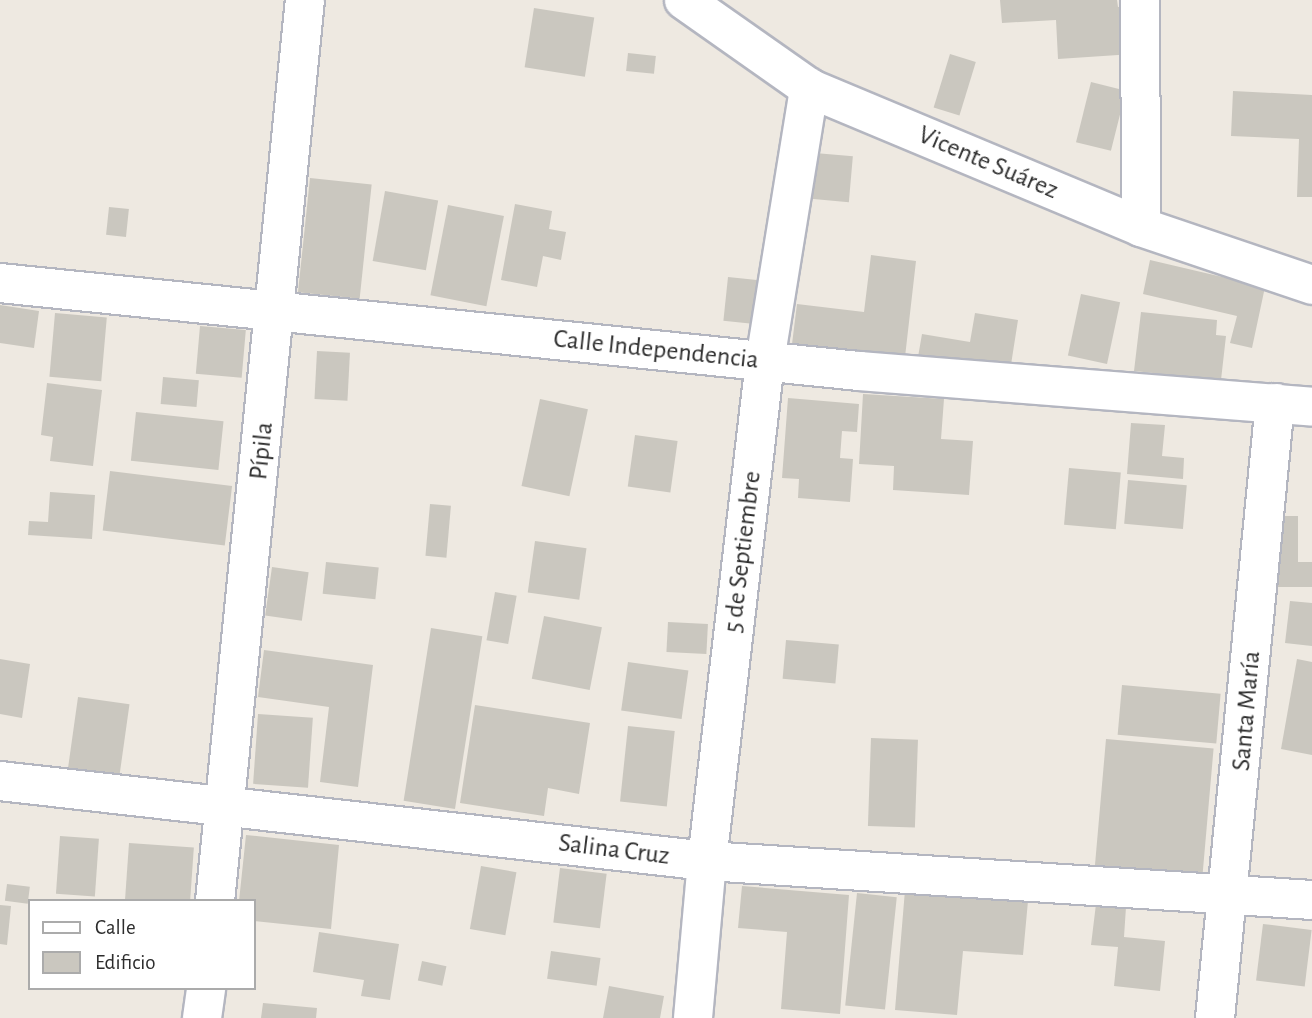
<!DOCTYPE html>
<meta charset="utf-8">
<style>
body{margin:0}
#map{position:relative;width:1312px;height:1018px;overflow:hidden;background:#eee9e1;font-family:"Alegreya Sans",sans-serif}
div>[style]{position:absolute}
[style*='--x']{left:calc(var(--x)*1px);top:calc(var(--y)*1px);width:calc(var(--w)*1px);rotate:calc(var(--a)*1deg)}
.building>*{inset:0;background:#cac7bf;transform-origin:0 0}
.roads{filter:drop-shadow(2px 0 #b4b6c0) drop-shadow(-2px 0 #b4b6c0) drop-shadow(0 2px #b4b6c0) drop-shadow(0 -2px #b4b6c0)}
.minor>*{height:38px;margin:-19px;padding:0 19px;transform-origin:19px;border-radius:19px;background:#fff}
span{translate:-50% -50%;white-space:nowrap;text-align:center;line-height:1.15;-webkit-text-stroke:6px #fff;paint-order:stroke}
.street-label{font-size:26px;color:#2d2d2d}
.legend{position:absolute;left:28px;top:899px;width:228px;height:91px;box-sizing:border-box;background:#fff;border:2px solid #ababab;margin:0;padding:9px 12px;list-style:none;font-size:21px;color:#2d2d2d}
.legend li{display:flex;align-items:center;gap:14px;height:35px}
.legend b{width:35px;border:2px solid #ababab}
</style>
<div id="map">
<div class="building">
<i style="clip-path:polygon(1000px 0,1117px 0,1118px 7px,1130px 6px,1133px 54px,1058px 59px,1056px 20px,1002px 23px)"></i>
<i style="left:534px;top:8px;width:61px;height:60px;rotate:9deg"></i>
<i style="left:628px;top:53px;width:28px;height:18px;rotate:6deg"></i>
<i style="left:950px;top:54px;width:27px;height:56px;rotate:17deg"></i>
<i style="left:1091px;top:82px;width:36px;height:62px;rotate:14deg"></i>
<i style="clip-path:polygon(1233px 91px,1312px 95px,1312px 197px,1297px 197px,1299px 139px,1231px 136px)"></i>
<i style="left:815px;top:153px;width:38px;height:46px;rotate:5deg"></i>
<i style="left:310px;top:178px;width:62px;height:115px;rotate:6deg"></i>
<i style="left:385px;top:191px;width:54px;height:71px;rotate:10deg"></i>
<i style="clip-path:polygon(515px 204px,552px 211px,549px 229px,566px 232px,561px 260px,543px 256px,537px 287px,501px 280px)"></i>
<i style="left:448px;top:205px;width:57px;height:92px;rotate:11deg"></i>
<i style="left:109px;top:207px;width:20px;height:28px;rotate:6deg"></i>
<i style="clip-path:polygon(871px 255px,916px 261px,905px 357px,792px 344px,797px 304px,864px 312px)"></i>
<i style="clip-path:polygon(1150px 260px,1265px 287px,1252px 348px,1230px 343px,1237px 316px,1143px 294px)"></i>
<i style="left:728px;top:277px;width:29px;height:44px;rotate:6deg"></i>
<i style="left:1081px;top:294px;width:40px;height:63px;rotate:12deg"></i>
<i style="clip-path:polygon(0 305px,39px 311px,34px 348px,0 343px)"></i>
<i style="clip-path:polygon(1141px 312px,1217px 320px,1216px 335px,1226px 336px,1221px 380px,1134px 371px)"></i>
<i style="left:55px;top:313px;width:52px;height:64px;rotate:5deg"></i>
<i style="clip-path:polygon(975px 313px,1018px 320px,1010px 371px,918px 357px,922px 334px,970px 342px)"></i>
<i style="left:200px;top:326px;width:46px;height:48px;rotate:5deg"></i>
<i style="left:317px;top:351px;width:33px;height:48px;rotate:3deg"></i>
<i style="left:163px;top:377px;width:36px;height:27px;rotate:5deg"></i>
<i style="clip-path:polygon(47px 383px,102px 390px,93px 466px,50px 461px,53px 437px,41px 435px)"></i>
<i style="clip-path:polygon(863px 394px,944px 399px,941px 439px,973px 441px,969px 495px,893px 490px,894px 466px,859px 464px)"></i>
<i style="clip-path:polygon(788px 398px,859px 404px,857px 432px,842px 431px,840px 458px,853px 459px,850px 502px,798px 498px,799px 479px,782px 478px)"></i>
<i style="left:540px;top:399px;width:49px;height:89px;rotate:12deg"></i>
<i style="left:136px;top:412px;width:88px;height:49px;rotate:6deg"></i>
<i style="clip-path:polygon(1131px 423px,1165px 425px,1162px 456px,1184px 458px,1183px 479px,1127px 474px)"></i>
<i style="left:635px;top:435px;width:43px;height:52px;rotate:8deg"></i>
<i style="left:1069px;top:468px;width:52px;height:57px;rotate:5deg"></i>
<i style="left:110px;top:471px;width:123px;height:60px;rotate:7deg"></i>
<i style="left:1128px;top:480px;width:59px;height:44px;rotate:5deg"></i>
<i style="clip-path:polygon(50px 492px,95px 495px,92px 539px,28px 535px,29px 521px,48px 522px)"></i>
<i style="left:430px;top:504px;width:21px;height:52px;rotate:5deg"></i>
<i style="clip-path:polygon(1275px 516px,1298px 516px,1298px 562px,1312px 562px,1312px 587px,1275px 587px)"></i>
<i style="left:535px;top:541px;width:52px;height:52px;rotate:8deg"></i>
<i style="left:326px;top:562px;width:53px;height:32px;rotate:6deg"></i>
<i style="left:272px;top:567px;width:37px;height:49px;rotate:8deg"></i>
<i style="left:495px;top:592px;width:22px;height:49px;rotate:10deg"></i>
<i style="clip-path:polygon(1290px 601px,1312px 603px,1312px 646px,1285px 643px)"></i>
<i style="left:544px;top:616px;width:59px;height:64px;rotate:11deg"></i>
<i style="left:668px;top:622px;width:40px;height:30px;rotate:3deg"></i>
<i style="left:431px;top:628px;width:52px;height:175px;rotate:9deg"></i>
<i style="left:786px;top:640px;width:53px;height:39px;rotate:5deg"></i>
<i style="clip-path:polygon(264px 650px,373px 665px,358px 787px,320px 782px,329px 707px,258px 697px)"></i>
<i style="clip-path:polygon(0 659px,30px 664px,22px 718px,0 714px)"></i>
<i style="clip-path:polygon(1297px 659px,1312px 662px,1312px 755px,1281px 749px)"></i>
<i style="left:628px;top:662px;width:61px;height:49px;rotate:8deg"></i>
<i style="left:1122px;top:685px;width:99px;height:50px;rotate:5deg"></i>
<i style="left:78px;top:697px;width:52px;height:72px;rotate:8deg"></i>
<i style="clip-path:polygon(475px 705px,590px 723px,579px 794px,548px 788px,544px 816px,460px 803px)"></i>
<i style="left:258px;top:714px;width:55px;height:70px;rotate:4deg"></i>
<i style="left:628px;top:726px;width:47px;height:76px;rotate:6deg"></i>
<i style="left:871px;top:738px;width:47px;height:88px;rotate:2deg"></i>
<i style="left:1106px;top:739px;width:108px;height:131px;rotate:5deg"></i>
<i style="clip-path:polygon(246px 835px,339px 845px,331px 929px,254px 921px,254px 901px,239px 901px)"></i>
<i style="left:60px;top:836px;width:39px;height:58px;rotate:4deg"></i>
<i style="left:129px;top:843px;width:65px;height:58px;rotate:4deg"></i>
<i style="left:481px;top:866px;width:36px;height:64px;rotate:10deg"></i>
<i style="left:560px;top:868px;width:47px;height:55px;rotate:7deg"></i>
<i style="left:7px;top:884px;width:23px;height:17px;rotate:7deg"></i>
<i style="clip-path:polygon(742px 886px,849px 895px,840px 1014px,781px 1009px,787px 932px,738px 928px)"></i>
<i style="clip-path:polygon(905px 890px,1028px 901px,1023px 955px,963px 951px,957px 1015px,895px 1010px)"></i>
<i style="left:857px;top:893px;width:40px;height:113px;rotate:6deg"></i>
<i style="clip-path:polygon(1096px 904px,1126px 907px,1124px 937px,1165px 941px,1160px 991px,1114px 986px,1118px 947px,1091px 945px)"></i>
<i style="clip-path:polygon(0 905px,11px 906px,7px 945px,0 944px)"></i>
<i style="left:1263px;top:924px;width:49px;height:57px;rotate:7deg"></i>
<i style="clip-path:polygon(319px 932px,399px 944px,390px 1000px,361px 996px,364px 980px,313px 972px)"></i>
<i style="left:551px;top:951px;width:50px;height:28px;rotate:8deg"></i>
<i style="left:422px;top:961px;width:25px;height:20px;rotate:12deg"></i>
<i style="clip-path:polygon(609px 986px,664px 996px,660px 1018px,603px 1018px)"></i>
<i style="clip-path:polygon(263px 1003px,317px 1008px,316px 1018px,261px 1018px)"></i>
</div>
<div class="roads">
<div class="minor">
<i style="--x:684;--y:0;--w:153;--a:35.1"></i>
<i style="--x:809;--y:88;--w:360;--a:22.7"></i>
<i style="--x:1141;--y:227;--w:181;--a:18.7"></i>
<i style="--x:1140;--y:0;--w:227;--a:89.7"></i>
<i style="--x:0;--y:283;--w:863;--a:5.85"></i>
<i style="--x:859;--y:371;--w:454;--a:4.5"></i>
<i style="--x:0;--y:781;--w:712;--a:6.46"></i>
<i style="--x:707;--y:861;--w:606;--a:3.69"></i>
<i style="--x:215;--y:901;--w:905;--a:-84.3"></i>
<i style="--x:202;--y:1018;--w:30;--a:-82"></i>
<i style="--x:693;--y:1018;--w:158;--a:-84.9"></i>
<i style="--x:707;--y:861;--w:503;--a:-83.38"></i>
<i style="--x:765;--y:361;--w:277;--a:-80.8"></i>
<i style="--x:1215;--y:1018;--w:618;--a:-84.43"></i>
</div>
</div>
<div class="street-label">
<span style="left:988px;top:163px;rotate:23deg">Vicente Suárez</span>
<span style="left:656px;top:350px;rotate:6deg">Calle Independencia</span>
<span style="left:262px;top:451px;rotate:-84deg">Pípila</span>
<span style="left:743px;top:552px;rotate:-83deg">5 de Septiembre</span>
<span style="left:1247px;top:711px;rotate:-85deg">Santa María</span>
<span style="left:614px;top:850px;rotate:7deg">Salina Cruz</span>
</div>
<ul class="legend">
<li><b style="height:9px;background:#fff"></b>Calle</li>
<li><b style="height:19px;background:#cac7bf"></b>Edificio</li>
</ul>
</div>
